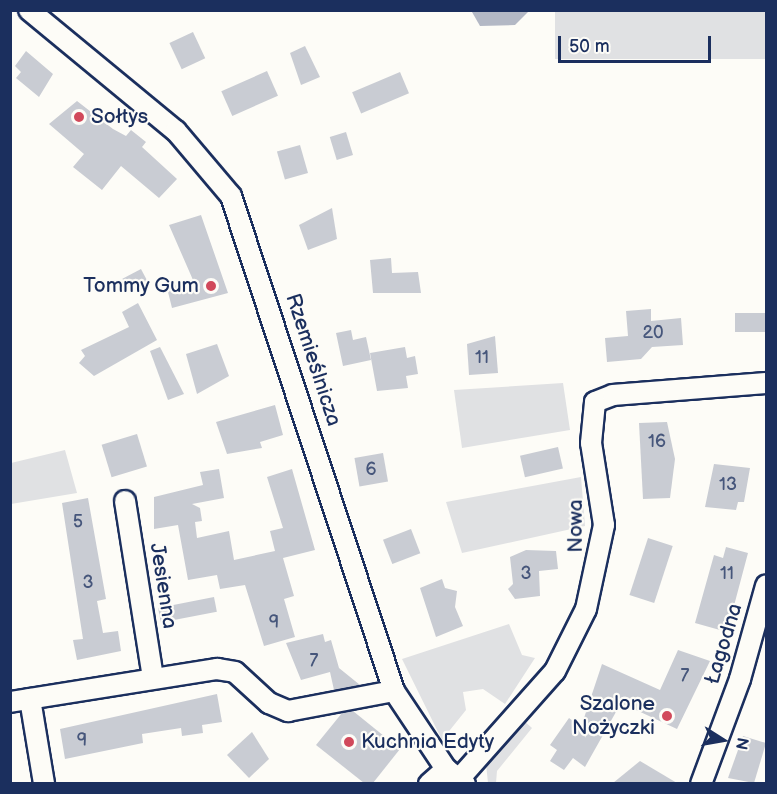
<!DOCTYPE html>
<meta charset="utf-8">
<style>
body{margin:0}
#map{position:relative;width:777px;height:794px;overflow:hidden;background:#fdfcf7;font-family:"Balsamiq Sans",sans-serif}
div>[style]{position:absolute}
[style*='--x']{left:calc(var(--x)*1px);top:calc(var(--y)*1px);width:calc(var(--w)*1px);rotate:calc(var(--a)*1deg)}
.green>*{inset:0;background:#e0e1e3;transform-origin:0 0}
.water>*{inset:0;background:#b3b8c5}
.building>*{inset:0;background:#c9ccd3;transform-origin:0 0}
.roads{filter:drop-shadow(2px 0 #1b2f5e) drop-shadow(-2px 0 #1b2f5e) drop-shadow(0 2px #1b2f5e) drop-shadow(0 -2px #1b2f5e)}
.street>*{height:20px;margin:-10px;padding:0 10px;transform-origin:10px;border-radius:10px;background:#fdfcf7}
.dots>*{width:16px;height:16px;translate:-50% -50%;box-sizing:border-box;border:3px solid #fdfcf7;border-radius:50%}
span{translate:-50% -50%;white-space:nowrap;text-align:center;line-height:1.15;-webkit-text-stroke:4.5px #fdfcf7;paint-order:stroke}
.number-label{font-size:18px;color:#46567b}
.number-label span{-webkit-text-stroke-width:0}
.poi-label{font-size:21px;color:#1b2f5e}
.left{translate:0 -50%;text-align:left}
.right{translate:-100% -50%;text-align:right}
.street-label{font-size:21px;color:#1b2f5e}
.frame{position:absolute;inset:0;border:12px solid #1b2f5e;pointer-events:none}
.north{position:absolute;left:693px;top:710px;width:60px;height:60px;-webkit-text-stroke:4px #fdfcf7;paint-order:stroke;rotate:101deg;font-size:16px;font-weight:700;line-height:24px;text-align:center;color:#1b2f5e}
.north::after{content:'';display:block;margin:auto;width:21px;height:27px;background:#1b2f5e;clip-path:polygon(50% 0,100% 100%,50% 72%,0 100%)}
.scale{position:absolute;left:558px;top:36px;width:153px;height:27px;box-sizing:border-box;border:3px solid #1b2f5e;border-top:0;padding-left:8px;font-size:18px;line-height:21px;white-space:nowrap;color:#1b2f5e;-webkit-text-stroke:4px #fdfcf7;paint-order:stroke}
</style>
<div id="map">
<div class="green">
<i style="left:766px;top:11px;width:48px;height:211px;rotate:90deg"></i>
<i style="clip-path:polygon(563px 383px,570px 430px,462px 448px,454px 390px)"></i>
<i style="clip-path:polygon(65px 450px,77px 493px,11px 504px,11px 463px)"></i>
<i style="clip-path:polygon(581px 477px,585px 526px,462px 553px,446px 502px)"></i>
<i style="clip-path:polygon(509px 624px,522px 655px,535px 658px,505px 704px,483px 689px,463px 692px,466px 710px,442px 740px,402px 659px)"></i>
<i style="clip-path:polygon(523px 720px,532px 728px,497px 771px,496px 783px,488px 783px,486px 764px)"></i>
</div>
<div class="water">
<i style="clip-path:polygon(529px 11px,515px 25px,480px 26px,472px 12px)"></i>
</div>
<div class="building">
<i style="left:193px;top:32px;width:29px;height:26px;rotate:65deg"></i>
<i style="clip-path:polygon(305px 46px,320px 77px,301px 85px,290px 53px)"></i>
<i style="clip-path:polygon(26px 51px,53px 74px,39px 97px,16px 78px,21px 72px,15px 66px)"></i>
<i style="left:267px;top:71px;width:27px;height:50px;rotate:66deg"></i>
<i style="left:400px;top:72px;width:23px;height:52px;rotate:67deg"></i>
<i style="clip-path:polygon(77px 101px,113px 129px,126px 136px,131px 130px,146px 142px,142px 147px,177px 179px,159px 198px,121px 166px,102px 190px,73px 167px,84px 154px,49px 124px)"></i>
<i style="left:346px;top:132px;width:24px;height:17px;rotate:73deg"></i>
<i style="left:300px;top:145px;width:29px;height:24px;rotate:74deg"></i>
<i style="clip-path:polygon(332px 208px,337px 239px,308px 250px,299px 225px)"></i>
<i style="clip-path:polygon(201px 215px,228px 293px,172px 308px,167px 288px,193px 280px,169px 225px)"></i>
<i style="clip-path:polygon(391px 258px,392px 273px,418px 272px,421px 293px,373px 293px,370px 260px)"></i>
<i style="left:141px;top:269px;width:17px;height:21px;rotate:62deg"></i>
<i style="clip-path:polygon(138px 303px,157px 340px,94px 376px,79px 363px,85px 356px,81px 350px,129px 327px,122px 312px)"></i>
<i style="clip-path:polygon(651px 309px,651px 321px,681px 318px,683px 345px,652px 347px,641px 359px,607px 362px,605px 338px,628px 336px,626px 311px)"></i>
<i style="left:766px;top:313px;width:19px;height:31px;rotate:90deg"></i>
<i style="clip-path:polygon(351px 330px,353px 340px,366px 337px,371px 360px,343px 366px,336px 333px)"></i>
<i style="clip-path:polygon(495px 336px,498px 373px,469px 375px,467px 344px)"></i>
<i style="clip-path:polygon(217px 344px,229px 376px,197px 394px,186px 354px)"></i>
<i style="clip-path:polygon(160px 347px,184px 394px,168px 400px,150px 351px)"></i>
<i style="clip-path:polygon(405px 347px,407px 358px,415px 356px,418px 374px,406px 376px,408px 388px,377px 391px,370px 353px)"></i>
<i style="clip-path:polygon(275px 405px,283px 435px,260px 442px,262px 448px,227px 454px,216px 422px)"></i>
<i style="clip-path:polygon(667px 422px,675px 459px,670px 498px,643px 499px,639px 423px)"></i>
<i style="left:137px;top:434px;width:34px;height:37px;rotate:73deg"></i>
<i style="left:558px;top:447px;width:22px;height:39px;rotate:77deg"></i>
<i style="left:383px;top:453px;width:29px;height:29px;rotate:80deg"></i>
<i style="clip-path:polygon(714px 464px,750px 468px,744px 502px,738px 502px,736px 510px,705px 507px)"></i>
<i style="clip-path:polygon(219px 469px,224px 498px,192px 504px,200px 508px,202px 521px,195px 522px,197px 538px,229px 531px,234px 560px,275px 551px,270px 531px,283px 528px,267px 477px,292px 469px,315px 550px,283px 558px,294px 596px,284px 599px,295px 637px,264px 646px,245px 585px,220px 589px,217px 575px,188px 580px,178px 525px,154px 529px,154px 497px,203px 485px,200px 472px)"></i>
<i style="clip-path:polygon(88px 498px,106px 599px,97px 601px,103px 633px,118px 631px,121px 651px,77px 660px,73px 640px,83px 639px,62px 503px)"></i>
<i style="left:411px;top:529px;width:26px;height:30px;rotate:69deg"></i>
<i style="left:648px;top:538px;width:26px;height:60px;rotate:18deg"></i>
<i style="clip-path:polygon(726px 547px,748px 553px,727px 632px,695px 623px,714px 555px,723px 558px)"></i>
<i style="clip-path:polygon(526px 550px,556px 551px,558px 569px,539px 571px,540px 596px,515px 599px,508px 589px,513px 584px,510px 557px)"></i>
<i style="clip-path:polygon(442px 579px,445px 588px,457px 591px,455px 607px,463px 626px,436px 637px,420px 588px)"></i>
<i style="left:214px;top:597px;width:15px;height:57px;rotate:79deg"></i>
<i style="clip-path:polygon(323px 634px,325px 642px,331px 640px,339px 668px,360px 685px,334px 690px,330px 672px,301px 680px,286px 643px)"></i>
<i style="clip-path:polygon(678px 650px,710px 661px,677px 729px,621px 703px,585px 767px,573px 758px,564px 770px,550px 761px,557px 750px,550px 745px,569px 718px,581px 727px,602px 664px,660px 690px)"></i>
<i style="clip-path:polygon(217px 694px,222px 722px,202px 725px,203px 733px,182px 736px,181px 728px,142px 734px,143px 743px,65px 759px,60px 729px)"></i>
<i style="clip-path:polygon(353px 711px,400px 749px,373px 783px,364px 783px,316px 745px,342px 713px)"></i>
<i style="clip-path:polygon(252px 732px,269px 759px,249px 778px,227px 755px)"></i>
<i style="clip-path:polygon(743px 736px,766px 743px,754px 783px,728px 778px)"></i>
<i style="clip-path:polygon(640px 761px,677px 783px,613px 783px)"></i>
</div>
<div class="roads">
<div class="street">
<i style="--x:29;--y:10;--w:190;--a:39.5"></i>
<i style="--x:176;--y:131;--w:85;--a:49.8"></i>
<i style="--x:231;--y:196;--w:521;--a:71.77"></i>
<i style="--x:394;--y:691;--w:94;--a:56.3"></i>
<i style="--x:446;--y:769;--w:24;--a:38"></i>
<i style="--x:125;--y:501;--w:179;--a:81"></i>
<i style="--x:30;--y:699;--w:86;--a:80.6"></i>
<i style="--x:10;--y:702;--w:210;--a:-9.1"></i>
<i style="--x:217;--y:669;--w:18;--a:9"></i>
<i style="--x:235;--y:672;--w:46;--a:42.4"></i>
<i style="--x:269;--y:703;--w:21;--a:23"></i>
<i style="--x:288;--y:711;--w:108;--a:-10.7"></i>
<i style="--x:459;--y:779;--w:144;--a:-48.4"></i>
<i style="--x:555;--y:671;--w:69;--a:-63.4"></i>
<i style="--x:586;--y:609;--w:86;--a:-77.9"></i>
<i style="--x:604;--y:525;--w:83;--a:-99"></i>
<i style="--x:591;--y:443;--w:41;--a:-84.4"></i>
<i style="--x:595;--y:402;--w:19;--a:-21"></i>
<i style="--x:613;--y:395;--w:153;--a:-4.5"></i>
<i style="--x:429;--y:784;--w:23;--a:-41"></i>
<i style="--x:701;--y:784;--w:112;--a:-69.6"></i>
<i style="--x:740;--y:679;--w:97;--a:-74.4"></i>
</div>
</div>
<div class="dots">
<i style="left:79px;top:117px;background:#d1495b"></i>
<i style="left:211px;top:286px;background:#d1495b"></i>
<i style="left:667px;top:716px;background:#d1495b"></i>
<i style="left:349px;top:742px;background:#d1495b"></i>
</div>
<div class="number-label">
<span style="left:653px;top:333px">20</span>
<span style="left:482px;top:358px">11</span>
<span style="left:657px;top:442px">16</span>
<span style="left:371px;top:470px">6</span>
<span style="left:728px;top:485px">13</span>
<span style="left:78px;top:522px">5</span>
<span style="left:526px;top:574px">3</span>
<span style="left:727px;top:574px">11</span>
<span style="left:88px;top:583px">3</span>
<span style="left:274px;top:623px">9</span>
<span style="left:314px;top:661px">7</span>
<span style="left:685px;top:676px">7</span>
<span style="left:82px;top:741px">9</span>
</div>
<div class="poi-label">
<span class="left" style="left:91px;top:117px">Sołtys</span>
<span class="right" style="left:199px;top:286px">Tommy Gum</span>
<span class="right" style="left:655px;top:716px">Szalone<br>Nożyczki</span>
<span class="left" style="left:361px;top:742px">Kuchnia Edyty</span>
</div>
<div class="street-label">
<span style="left:313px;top:360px;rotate:72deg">Rzemieślnicza</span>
<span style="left:576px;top:526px;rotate:-90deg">Nowa</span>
<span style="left:163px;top:586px;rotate:81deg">Jesienna</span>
<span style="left:724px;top:644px;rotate:-73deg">Łagodna</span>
</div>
<div class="frame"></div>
<div class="north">N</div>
<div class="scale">50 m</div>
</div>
